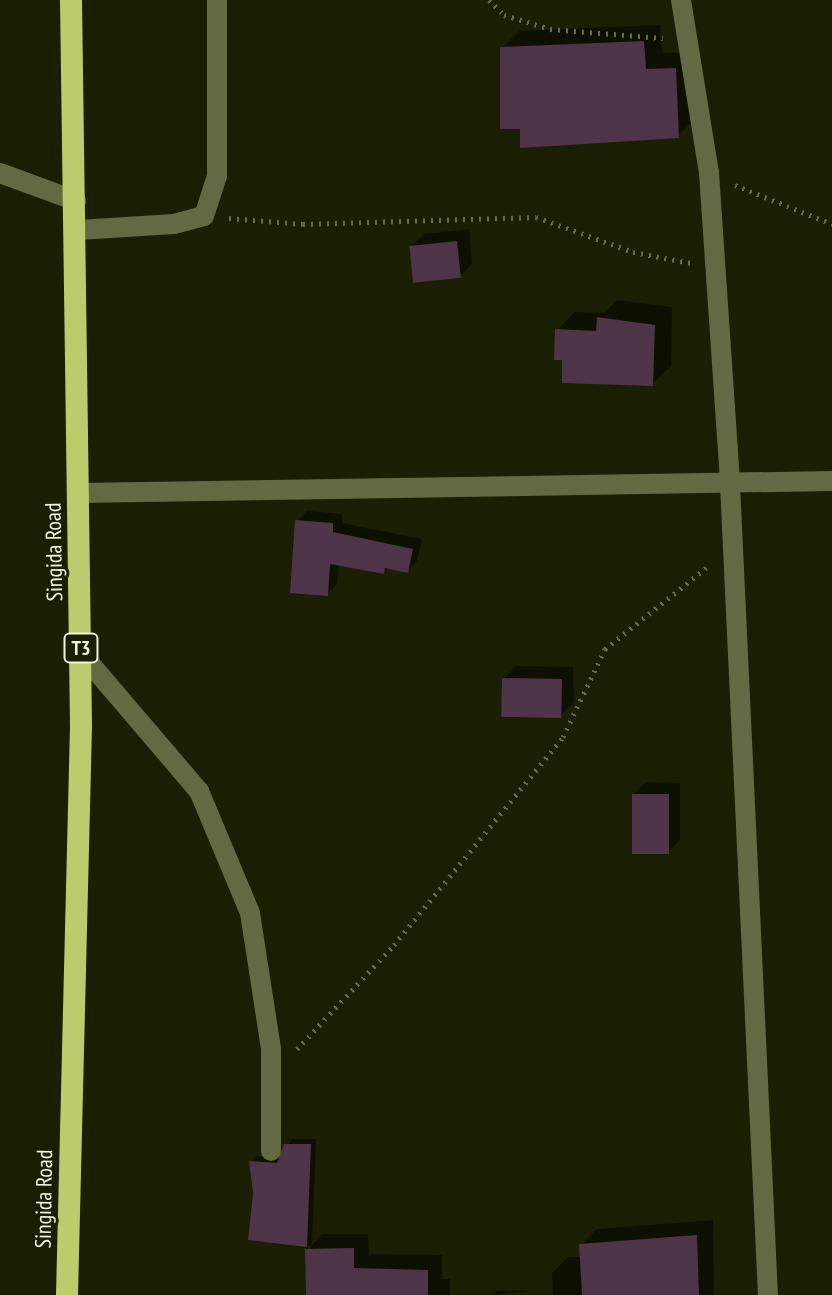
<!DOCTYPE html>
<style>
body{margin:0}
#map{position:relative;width:832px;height:1295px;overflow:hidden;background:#1a1e02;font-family:"PT Sans Narrow",sans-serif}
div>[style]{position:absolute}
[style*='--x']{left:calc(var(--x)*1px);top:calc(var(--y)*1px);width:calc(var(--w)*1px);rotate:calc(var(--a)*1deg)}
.shadow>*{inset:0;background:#0007}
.building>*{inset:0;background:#4d3448;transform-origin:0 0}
.path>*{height:5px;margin-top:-2.5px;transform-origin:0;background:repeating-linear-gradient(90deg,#666a52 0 2px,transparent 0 8px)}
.minor>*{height:20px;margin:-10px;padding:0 10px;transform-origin:10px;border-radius:10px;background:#636a43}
.trunk>*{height:22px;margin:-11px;padding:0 11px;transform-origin:11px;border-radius:11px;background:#bccb6c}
span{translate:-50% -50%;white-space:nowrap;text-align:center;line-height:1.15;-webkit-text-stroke:6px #1a1e02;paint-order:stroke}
.shield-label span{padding:2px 6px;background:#1a1e02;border:2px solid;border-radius:6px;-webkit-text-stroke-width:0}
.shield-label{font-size:20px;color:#f1f4e3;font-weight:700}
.street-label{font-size:22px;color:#f1f4e3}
</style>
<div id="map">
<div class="shadow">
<i style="clip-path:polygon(660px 25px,662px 53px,692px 52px,695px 119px,678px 136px,521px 127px,502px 48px,519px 31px)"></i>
<i style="clip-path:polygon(469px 229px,472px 264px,460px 276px,411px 247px,424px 234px)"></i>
<i style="clip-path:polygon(617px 300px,672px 307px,671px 366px,652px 384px,564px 358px,557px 330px,575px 312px,604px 313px)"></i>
<i style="clip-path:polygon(307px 511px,342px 514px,342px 523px,422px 539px,417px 561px,407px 571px,389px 567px,383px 572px,339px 563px,337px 584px,327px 594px,297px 521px)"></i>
<i style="clip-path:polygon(516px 666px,573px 667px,574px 702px,561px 715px,504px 679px)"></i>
<i style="clip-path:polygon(646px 782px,680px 783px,680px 840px,667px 853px,633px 795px)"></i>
<i style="clip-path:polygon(292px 1139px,316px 1139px,312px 1245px,322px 1234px,368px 1234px,369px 1254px,442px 1255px,442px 1279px,450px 1279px,450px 1295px,308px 1295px,311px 1246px,250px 1238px,255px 1193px,251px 1161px,257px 1156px,281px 1157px)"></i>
<i style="clip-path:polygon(713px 1220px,714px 1295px,553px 1295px,552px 1273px,568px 1257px,582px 1257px,581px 1245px,597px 1229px)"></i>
<i style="clip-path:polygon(496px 1291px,530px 1291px,493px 1295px)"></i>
</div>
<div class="building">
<i style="clip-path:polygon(644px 41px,646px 69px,676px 68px,679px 138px,520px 148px,520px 129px,500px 129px,500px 47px)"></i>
<i style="left:457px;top:241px;width:37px;height:48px;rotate:84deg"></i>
<i style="clip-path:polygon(597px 317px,655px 325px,653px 386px,562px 383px,562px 360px,554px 360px,555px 329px,596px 331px)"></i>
<i style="clip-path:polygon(295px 520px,333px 523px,333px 532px,413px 549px,408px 573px,385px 568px,384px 574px,330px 564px,328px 596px,290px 593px)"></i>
<i style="left:502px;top:678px;width:60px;height:39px;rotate:1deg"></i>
<i style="left:632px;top:794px;width:37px;height:60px"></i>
<i style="clip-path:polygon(284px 1144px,311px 1144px,307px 1247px,248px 1240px,253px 1193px,249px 1161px,277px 1163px)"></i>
<i style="clip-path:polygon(697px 1235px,699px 1295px,582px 1295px,579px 1244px)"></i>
<i style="clip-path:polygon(354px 1248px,354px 1268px,428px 1270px,428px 1295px,306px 1295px,305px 1249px)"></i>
</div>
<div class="path">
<i style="--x:489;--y:0;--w:21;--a:45"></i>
<i style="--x:504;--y:15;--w:48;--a:16.9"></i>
<i style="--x:550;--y:29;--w:113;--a:4.6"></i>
<i style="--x:735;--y:185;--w:105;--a:21.9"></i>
<i style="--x:229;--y:218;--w:74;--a:4.6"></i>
<i style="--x:303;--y:224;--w:233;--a:-1.7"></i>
<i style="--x:536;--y:217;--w:103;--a:19.8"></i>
<i style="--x:633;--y:252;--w:59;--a:10.7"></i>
<i style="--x:297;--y:1049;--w:142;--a:-47"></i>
<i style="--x:394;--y:945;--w:268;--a:-50.9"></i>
<i style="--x:563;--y:737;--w:98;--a:-64.5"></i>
<i style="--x:605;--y:649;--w:134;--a:-38.7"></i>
</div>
<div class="minor">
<i style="--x:681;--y:0;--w:175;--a:80.8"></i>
<i style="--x:709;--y:173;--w:312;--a:86.1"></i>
<i style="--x:730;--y:484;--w:812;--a:87.32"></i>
<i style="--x:0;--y:173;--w:81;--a:20.2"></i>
<i style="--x:78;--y:230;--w:96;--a:-3.6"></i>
<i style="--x:174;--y:224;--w:31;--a:-15"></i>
<i style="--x:204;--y:216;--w:42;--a:-72"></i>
<i style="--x:217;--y:176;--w:176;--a:-90"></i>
<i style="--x:79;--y:493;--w:753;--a:-0.91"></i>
<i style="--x:81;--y:653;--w:182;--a:49.5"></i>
<i style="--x:199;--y:791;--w:132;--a:67.3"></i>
<i style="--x:250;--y:913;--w:138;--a:81.2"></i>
<i style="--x:271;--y:1049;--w:102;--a:90"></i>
</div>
<div class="trunk">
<i style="--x:67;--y:1295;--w:570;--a:-88.59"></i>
<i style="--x:81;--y:725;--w:725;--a:-90.79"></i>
</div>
<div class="shield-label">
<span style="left:81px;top:648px">T3</span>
</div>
<div class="street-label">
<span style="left:54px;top:552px;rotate:-91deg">Singida Road</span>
<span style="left:44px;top:1199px;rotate:-89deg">Singida Road</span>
</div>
</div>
